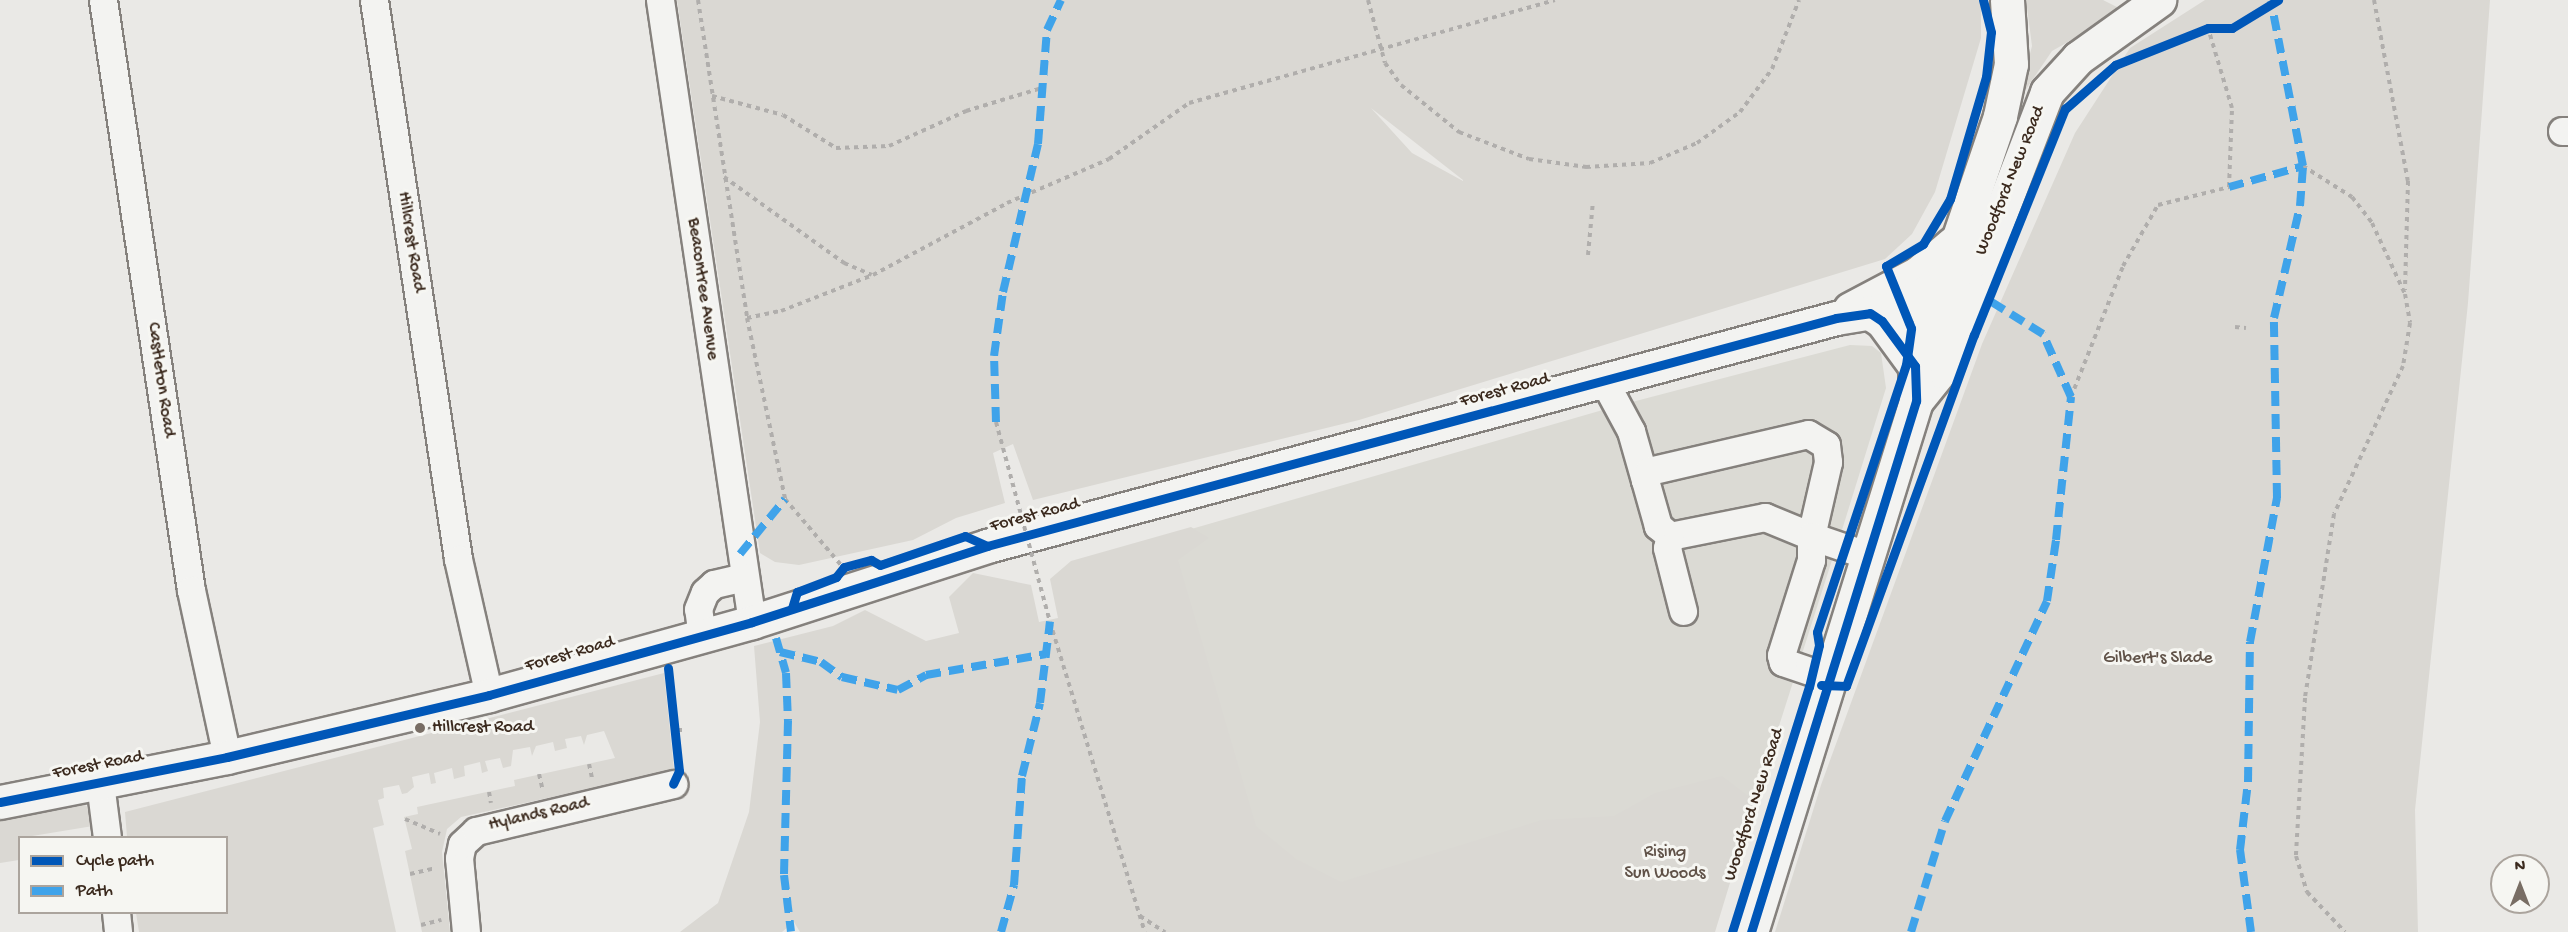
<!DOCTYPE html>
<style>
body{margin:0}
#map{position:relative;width:2568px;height:932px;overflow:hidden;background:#eae9e6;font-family:"Gochi Hand",sans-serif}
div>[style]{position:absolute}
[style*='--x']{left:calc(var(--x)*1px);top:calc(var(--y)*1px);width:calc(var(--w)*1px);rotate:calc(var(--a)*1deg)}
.built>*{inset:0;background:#dbdad4}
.green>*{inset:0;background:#dad8d3}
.path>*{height:4px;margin-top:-2px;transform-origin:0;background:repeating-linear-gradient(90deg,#b0aeac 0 4.5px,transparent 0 9px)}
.roads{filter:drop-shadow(2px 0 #85817d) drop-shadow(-2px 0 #85817d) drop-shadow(0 2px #85817d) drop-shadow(0 -2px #85817d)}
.minor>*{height:27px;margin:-13.5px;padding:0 13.5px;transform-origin:13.5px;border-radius:13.5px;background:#f3f3f1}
.major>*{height:33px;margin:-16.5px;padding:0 16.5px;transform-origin:16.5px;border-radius:16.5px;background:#f3f3f1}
.path-bridge>*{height:4px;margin-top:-2px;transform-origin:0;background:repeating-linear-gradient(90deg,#b0aeac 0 4.5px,transparent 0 9px)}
.quiet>*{height:8px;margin-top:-4px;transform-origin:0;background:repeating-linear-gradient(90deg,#3fa3ea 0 15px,transparent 0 23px)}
.cycleway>*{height:9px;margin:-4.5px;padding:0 4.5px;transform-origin:4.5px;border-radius:4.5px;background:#0057b8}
.dots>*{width:16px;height:16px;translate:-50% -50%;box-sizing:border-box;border:3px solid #f6f6f2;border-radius:50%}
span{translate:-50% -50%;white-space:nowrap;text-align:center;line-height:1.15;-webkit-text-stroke:6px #f6f6f2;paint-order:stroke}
.street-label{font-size:18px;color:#3b2a1e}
.park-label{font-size:18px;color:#605248}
.poi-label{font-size:18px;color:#3b2a1e}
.left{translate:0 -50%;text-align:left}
.legend{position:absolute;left:18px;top:836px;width:210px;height:78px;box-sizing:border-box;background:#f6f6f2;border:2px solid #aba49d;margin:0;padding:8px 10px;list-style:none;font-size:18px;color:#3b2a1e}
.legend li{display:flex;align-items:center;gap:12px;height:30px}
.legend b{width:30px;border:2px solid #aba49d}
.north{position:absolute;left:2490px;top:854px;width:60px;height:60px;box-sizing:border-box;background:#f6f6f2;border:2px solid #aba49d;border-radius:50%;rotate:0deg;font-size:16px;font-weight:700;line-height:24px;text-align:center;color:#3b2a1e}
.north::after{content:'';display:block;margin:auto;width:21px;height:27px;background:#786d64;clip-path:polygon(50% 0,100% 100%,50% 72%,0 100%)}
</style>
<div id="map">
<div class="built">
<i style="clip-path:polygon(1850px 345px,1872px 346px,1881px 353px,1886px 388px,1842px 530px,1830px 534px,1833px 557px,1755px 801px,1292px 932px,1105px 554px,1613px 407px)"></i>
</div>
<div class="green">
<i style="clip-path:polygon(evenodd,677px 0,1981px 0,1981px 38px,1935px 192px,1912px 234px,1885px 259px,1359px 420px,1033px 500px,1013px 444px,993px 453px,1005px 503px,956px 518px,913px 540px,799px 565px,775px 562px,760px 553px,677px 0,1371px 108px,1463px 180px,1463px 181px,1412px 153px,1371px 108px)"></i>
<i style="clip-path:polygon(2026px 0,2103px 0,2117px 7px,2112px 17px,2052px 51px,2018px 101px,2032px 46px)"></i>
<i style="clip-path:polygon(2205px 0,2490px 0,2468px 303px,2415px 810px,2418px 932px,1775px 932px,1821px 785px,1982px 344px,2075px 133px,2130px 48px)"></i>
<i style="clip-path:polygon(1191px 527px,1209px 538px,1178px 560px,1256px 826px,1296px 859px,1341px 882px,1542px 820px,1614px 816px,1655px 793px,1722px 776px,1755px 801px,1715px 932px,800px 932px,794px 922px,782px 932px,680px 932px,718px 903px,749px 812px,760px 722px,754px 646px,833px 626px,865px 610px,926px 641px,959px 633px,949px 597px,973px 573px,1031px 585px,1039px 622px,1058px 618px,1050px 579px,1071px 561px)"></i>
<i style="clip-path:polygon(664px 673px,674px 770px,461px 817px,447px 829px,442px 852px,450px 932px,422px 932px,405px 851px,412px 849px,404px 817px,418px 814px,417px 807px,515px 786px,514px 780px,615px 758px,604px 731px,587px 735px,584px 745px,581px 736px,565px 739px,567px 748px,555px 751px,553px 742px,536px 746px,532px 756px,530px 747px,513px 750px,511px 766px,503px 768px,500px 758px,485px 761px,488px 771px,482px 773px,480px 762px,464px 766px,465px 776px,454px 779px,452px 768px,434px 773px,436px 783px,431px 784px,429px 773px,412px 777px,414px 787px,407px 793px,402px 794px,399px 785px,383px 788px,384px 798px,378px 800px,384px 825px,373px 828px,396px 932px,139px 932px,136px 913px,226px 912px,226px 838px,127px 837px,125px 812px)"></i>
<i style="clip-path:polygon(81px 802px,90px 809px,93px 826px,20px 838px,19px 860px,0 863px,0 821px)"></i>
</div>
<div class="path">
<i style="--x:698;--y:0;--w:322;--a:81.2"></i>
<i style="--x:747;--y:318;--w:185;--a:78.1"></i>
<i style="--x:785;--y:499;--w:87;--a:49.7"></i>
<i style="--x:1368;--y:0;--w:65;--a:74.9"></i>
<i style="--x:1385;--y:63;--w:27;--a:54"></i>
<i style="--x:1401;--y:85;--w:75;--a:39"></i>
<i style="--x:1459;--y:132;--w:75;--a:21.1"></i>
<i style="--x:1529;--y:159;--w:58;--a:8"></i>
<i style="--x:1586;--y:167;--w:64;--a:-3.6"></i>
<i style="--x:1650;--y:163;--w:51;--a:-23.1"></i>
<i style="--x:1697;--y:143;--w:53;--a:-35.8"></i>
<i style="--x:1740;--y:112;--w:54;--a:-53.3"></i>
<i style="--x:1772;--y:69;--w:74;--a:-68.6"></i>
<i style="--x:2374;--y:0;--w:184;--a:79.4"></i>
<i style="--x:2408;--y:181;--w:109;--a:91.6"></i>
<i style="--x:712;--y:96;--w:73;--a:15"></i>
<i style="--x:783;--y:115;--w:62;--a:31.9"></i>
<i style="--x:836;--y:148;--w:53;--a:-2.2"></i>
<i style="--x:889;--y:146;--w:85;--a:-24.4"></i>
<i style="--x:966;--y:111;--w:83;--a:-16.9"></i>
<i style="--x:2303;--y:166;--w:58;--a:32.3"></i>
<i style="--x:2352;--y:197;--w:33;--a:52"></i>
<i style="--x:2372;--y:223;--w:78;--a:65.1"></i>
<i style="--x:2405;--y:294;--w:29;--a:80"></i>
<i style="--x:2410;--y:323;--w:44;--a:99.2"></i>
<i style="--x:2403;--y:366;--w:163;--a:115"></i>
<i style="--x:2334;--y:514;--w:186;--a:99"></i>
<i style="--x:2305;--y:698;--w:158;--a:93.3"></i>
<i style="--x:2296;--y:856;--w:38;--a:73"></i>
<i style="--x:2307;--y:892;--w:55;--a:46.5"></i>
<i style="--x:724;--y:177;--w:148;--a:35.6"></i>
<i style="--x:844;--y:263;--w:30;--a:23"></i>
<i style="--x:1588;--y:255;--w:54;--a:-84.7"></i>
<i style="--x:747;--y:318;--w:35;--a:-12"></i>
<i style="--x:781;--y:311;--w:99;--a:-21.4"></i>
<i style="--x:873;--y:275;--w:152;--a:-28.2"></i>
<i style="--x:1007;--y:203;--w:111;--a:-23.3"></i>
<i style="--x:1109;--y:159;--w:98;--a:-35"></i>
<i style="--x:1189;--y:103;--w:380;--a:-15.7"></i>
<i style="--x:2235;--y:327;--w:11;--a:5"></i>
<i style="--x:2071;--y:397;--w:141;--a:-68.3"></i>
<i style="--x:2123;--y:266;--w:70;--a:-60.2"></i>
<i style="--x:2158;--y:205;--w:73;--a:-14.2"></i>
<i style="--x:2229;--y:187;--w:79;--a:-87.8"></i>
<i style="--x:2232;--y:108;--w:84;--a:-106.7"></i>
<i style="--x:1050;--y:622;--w:324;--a:73"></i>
<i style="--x:677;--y:730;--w:6;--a:0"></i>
<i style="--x:589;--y:764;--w:14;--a:78"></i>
<i style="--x:539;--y:774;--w:17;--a:77"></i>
<i style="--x:489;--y:792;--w:11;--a:80"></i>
<i style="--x:405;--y:819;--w:38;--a:23"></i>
<i style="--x:410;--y:874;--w:26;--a:-13"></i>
<i style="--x:1140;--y:916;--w:30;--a:33"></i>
<i style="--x:421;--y:925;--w:21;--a:-14"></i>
</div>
<div class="roads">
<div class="minor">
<i style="--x:103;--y:0;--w:597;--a:81.52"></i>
<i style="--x:191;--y:590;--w:171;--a:77.8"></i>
<i style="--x:374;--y:0;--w:565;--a:81.45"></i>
<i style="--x:458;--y:559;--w:139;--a:77.2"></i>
<i style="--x:660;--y:0;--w:629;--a:81.59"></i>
<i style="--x:2562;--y:131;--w:6;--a:0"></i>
<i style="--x:1604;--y:381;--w:57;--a:61.6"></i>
<i style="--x:1631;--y:431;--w:51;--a:74.1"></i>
<i style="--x:1808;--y:434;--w:21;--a:31"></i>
<i style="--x:1826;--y:445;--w:17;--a:83"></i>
<i style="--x:1828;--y:462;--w:76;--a:102.9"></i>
<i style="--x:1811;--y:536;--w:50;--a:-157.6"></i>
<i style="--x:1765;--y:517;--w:97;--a:168.7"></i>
<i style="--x:1670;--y:536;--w:16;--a:-140"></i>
<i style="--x:1658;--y:526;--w:48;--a:-105.8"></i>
<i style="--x:1645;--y:480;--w:10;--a:-66"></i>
<i style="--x:1649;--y:471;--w:163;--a:-13.1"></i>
<i style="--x:1670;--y:536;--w:12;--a:104"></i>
<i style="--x:1667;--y:548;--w:65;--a:75.7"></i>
<i style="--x:702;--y:636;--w:27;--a:-98"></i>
<i style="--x:698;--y:609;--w:18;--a:-68"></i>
<i style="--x:705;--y:592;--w:12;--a:-42"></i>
<i style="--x:714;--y:584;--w:31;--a:-13"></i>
<i style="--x:1830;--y:678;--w:50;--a:-161.2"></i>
<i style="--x:1783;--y:662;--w:7;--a:-106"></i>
<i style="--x:1781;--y:655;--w:100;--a:-72.5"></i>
<i style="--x:1811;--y:560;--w:24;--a:-90"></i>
<i style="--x:1811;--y:536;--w:61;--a:19"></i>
<i style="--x:100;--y:783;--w:55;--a:82.7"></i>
<i style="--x:116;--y:912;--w:20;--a:84"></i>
<i style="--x:466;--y:932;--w:74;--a:-95.4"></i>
<i style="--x:459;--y:858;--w:14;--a:-78"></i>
<i style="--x:462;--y:844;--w:19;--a:-43"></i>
<i style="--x:476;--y:831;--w:203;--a:-13.4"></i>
</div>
<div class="major">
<i style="--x:1850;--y:309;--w:77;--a:-27.9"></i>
<i style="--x:1918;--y:273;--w:45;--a:-40.5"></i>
<i style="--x:1870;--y:313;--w:14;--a:34"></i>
<i style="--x:1882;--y:321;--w:56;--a:53.7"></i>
<i style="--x:1916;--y:401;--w:38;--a:-51"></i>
<i style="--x:1940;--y:371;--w:299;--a:-69"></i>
<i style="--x:2047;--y:92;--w:46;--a:-47.6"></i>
<i style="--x:2078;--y:58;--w:100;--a:-35.6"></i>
<i style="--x:0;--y:802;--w:231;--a:-11.2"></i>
<i style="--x:227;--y:757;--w:269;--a:-13.3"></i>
<i style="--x:489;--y:695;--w:273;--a:-15.5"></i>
<i style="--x:752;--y:622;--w:247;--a:-17.9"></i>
<i style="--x:987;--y:546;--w:879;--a:-15.03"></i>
<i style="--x:1836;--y:318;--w:68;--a:-9.3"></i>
<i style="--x:1903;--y:307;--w:92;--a:-33.5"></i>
<i style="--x:1751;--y:932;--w:556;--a:-72.74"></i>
<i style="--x:1916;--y:401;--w:35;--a:-92"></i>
<i style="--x:1915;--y:366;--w:264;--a:-71.2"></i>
<i style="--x:2000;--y:116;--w:53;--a:-78.1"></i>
<i style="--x:2011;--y:64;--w:64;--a:-93.6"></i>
</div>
</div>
<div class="path-bridge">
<i style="--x:996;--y:422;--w:207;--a:74.9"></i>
</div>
<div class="quiet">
<i style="--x:2229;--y:187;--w:77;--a:-15.8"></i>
<i style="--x:996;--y:422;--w:66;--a:-91.7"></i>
<i style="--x:994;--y:356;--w:65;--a:-82"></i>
<i style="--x:1003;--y:292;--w:152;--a:-76.7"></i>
<i style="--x:1038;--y:144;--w:114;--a:-85.5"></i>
<i style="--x:1047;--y:30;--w:33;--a:-65"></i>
<i style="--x:740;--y:554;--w:71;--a:-50.7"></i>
<i style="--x:776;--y:638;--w:36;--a:74"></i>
<i style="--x:786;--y:673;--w:48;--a:87.6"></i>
<i style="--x:788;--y:721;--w:154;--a:91.5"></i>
<i style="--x:784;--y:875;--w:57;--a:83"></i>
<i style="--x:780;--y:652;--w:42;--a:13.7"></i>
<i style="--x:821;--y:662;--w:26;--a:36"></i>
<i style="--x:842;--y:677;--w:57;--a:13.1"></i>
<i style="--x:898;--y:690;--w:32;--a:-28"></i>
<i style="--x:926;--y:675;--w:122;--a:-9.9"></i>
<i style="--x:1001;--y:932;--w:49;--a:-74.5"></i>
<i style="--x:1014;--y:885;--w:109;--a:-85.8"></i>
<i style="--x:1022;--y:776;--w:75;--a:-76.1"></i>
<i style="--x:1040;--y:703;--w:82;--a:-83"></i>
<i style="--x:1911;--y:932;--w:116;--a:-73"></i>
<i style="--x:1945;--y:821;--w:242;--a:-65.1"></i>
<i style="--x:2047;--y:601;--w:62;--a:-81.6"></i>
<i style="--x:2056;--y:540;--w:144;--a:-84"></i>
<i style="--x:2071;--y:397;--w:69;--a:-114"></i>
<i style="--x:2043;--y:334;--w:66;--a:-148"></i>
<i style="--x:2251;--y:932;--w:83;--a:-97.6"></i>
<i style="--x:2240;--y:850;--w:68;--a:-83.3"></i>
<i style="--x:2248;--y:782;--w:140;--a:-89.2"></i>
<i style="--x:2250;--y:642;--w:147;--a:-79.4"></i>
<i style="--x:2277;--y:498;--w:180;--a:-91"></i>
<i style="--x:2274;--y:318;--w:115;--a:-76.9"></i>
<i style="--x:2300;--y:206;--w:40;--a:-85.7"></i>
<i style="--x:2303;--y:166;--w:168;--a:-101"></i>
</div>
<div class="cycleway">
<i style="--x:792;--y:608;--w:17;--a:-73"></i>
<i style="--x:797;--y:592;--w:42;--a:-21"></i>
<i style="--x:836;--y:577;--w:13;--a:-51"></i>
<i style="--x:844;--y:567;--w:28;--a:-15"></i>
<i style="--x:871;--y:560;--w:10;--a:29"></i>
<i style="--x:880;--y:565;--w:90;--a:-18.8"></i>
<i style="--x:965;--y:536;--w:24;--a:24"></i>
<i style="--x:668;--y:668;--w:104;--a:83.9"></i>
<i style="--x:679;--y:771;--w:14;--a:115"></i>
<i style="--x:1821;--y:685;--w:25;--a:2"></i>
<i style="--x:1846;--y:686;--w:374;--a:-70"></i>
<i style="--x:1974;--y:335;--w:244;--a:-68.1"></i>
<i style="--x:2065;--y:109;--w:67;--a:-41.3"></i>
<i style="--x:2115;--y:65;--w:100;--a:-21.7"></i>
<i style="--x:2208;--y:28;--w:24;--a:0"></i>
<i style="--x:2232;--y:28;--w:54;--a:-31.3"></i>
<i style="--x:0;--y:802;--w:231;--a:-11.2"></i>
<i style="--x:227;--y:757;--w:269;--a:-13.3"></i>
<i style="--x:489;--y:695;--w:273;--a:-15.5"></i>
<i style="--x:752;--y:622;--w:247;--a:-17.9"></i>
<i style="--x:987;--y:546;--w:879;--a:-15.03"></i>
<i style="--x:1836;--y:318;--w:34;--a:-8"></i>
<i style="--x:1870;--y:313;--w:14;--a:34"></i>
<i style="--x:1882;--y:321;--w:56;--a:53.7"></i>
<i style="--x:1915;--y:366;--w:35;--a:88"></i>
<i style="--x:1916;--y:401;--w:556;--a:107.26"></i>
<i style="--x:1732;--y:932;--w:257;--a:-72.6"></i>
<i style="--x:1809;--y:687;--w:43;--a:-76.6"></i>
<i style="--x:1819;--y:645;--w:13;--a:-99"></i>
<i style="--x:1817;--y:632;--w:281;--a:-71.6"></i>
<i style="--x:1906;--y:365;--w:37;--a:-82"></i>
<i style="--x:1911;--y:328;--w:67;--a:-112"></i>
<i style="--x:1886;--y:266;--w:43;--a:-30.7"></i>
<i style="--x:1923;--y:244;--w:52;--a:-59"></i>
<i style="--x:1950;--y:199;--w:127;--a:-73.6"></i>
<i style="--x:1986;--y:77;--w:45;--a:-83.7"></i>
<i style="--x:1991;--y:32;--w:33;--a:-104"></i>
</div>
<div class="dots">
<i style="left:420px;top:728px;background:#786d64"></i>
</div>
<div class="street-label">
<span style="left:2011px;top:181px;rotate:-68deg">Woodford New Road</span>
<span style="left:410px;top:242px;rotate:81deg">Hillcrest Road</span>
<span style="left:702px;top:289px;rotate:82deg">Beacontree Avenue</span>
<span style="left:160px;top:380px;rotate:82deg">Castleton Road</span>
<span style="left:1505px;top:391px;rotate:-15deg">Forest Road</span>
<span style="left:1035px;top:516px;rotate:-15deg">Forest Road</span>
<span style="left:570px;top:655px;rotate:-16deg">Forest Road</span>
<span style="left:98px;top:766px;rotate:-11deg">Forest Road</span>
<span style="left:1755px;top:805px;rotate:-72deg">Woodford New Road</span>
<span style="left:539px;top:815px;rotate:-13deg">Hylands Road</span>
</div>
<div class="park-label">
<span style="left:2158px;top:659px">Gilbert's Slade</span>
<span style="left:1665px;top:864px">Rising<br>Sun Woods</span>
</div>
<div class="poi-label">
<span class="left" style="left:432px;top:728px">Hillcrest Road</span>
</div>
<ul class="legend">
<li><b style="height:8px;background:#0057b8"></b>Cycle path</li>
<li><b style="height:8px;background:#3fa3ea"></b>Path</li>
</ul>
<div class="north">N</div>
</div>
